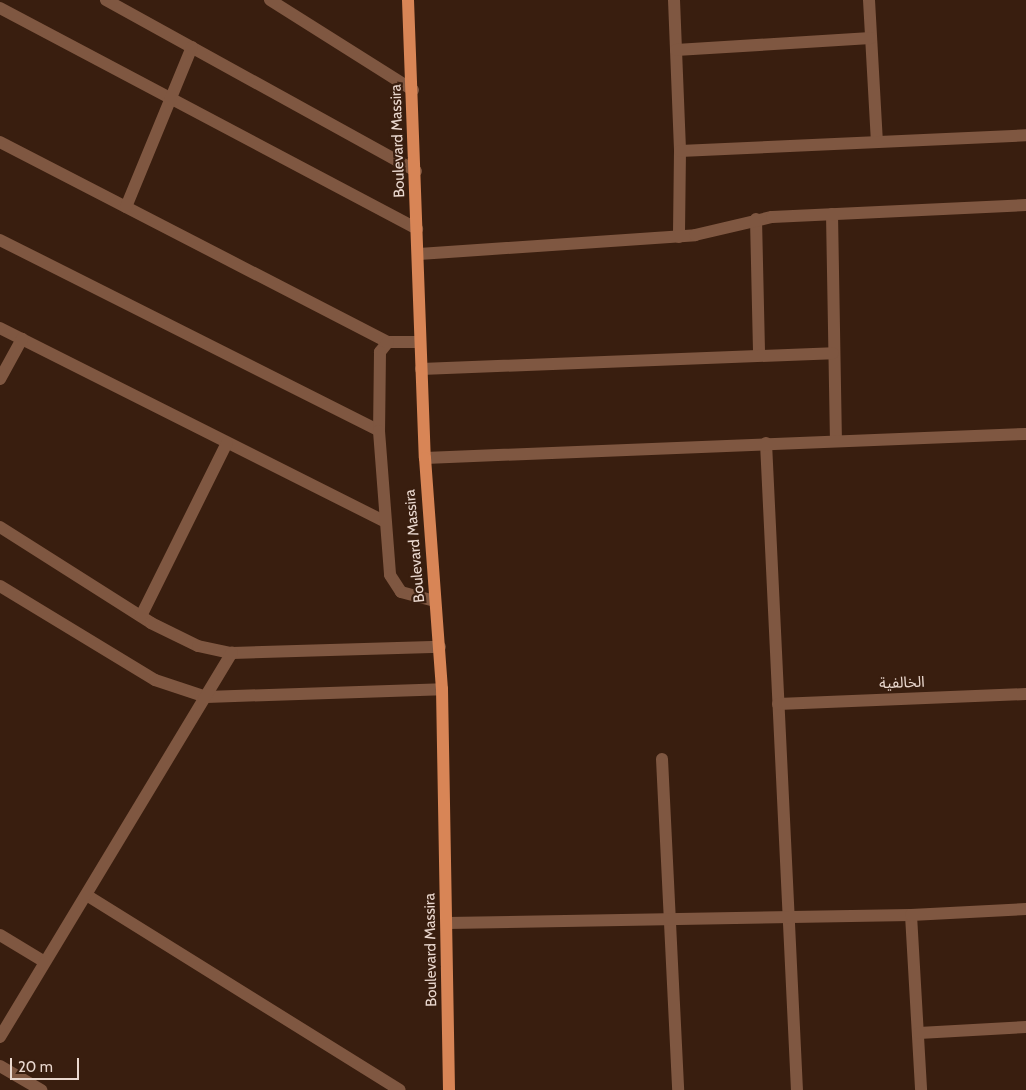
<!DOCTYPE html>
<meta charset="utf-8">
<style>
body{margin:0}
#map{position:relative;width:1026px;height:1090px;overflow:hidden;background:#391e0f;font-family:Cabin,"Noto Sans Arabic",sans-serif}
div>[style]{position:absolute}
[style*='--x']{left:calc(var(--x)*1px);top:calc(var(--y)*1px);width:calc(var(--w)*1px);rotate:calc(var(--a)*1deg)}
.minor>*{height:12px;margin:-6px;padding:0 6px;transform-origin:6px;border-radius:6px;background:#7f5741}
.major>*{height:12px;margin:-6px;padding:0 6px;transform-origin:6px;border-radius:6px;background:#d88556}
span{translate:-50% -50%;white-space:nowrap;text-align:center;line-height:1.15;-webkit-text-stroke:4.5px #391e0f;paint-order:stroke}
.street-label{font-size:15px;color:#ead8cf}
.scale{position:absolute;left:10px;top:1058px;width:69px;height:22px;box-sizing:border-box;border:2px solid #ead8cf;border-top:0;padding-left:6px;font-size:15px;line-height:18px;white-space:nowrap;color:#ead8cf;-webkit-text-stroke:4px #391e0f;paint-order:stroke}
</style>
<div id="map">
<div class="minor">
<i style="--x:106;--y:0;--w:354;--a:28.9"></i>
<i style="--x:270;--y:0;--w:169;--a:32.2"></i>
<i style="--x:674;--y:0;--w:151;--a:87.7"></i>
<i style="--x:680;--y:151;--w:86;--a:90.7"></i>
<i style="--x:869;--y:0;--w:142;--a:86.8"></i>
<i style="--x:0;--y:8;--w:472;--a:27.9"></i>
<i style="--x:676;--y:50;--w:195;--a:-3.5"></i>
<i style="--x:0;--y:142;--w:437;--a:27.3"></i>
<i style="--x:680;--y:151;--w:346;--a:-2.6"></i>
<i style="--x:126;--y:207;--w:173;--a:-67.6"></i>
<i style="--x:832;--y:214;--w:227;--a:89"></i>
<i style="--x:756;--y:219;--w:135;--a:88.7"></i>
<i style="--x:0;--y:240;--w:424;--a:26.7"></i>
<i style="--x:419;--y:254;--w:277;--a:-3.9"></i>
<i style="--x:695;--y:235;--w:79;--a:-13.2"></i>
<i style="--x:772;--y:217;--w:254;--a:-2.7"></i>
<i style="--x:0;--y:328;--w:431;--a:26.7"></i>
<i style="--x:420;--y:342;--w:32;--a:180"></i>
<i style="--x:388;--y:342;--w:13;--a:129"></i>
<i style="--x:380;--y:352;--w:79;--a:90.7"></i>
<i style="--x:379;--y:431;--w:144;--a:85.6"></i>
<i style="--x:390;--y:575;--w:20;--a:57"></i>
<i style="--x:401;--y:592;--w:35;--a:15"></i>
<i style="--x:421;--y:369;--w:412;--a:-2.2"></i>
<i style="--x:0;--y:379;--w:46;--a:-61.2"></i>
<i style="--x:766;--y:443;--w:648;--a:87.26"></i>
<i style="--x:425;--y:458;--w:601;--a:-2.29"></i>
<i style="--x:0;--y:527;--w:179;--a:32.4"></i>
<i style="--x:151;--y:623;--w:52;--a:26.1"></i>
<i style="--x:198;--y:646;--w:35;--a:12"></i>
<i style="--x:232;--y:653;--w:208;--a:-1.7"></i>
<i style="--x:0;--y:586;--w:181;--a:31.2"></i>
<i style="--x:155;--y:680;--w:54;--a:18.4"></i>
<i style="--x:206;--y:697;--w:236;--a:-1.9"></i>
<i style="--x:141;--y:616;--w:193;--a:-63.6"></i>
<i style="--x:778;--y:704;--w:248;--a:-2.3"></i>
<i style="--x:662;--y:759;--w:331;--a:87.2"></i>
<i style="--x:88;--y:896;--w:367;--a:31.9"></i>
<i style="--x:911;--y:915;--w:175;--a:86.7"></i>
<i style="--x:447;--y:923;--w:464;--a:-1"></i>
<i style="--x:911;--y:915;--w:115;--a:-3"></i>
<i style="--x:0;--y:935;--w:52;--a:31"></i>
<i style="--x:919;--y:1033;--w:107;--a:-3.2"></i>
<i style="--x:0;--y:1037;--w:449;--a:-58.9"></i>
<i style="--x:0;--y:1066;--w:48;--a:30.3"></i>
</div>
<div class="major">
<i style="--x:408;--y:0;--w:458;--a:87.9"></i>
<i style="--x:425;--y:458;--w:232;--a:85.8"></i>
<i style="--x:442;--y:689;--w:401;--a:89"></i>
</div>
<div class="street-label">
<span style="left:398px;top:141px;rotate:-92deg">Boulevard Massira</span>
<span style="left:415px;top:546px;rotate:-95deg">Boulevard Massira</span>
<span style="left:902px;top:683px;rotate:-2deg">الخالفية</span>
<span style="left:431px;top:950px;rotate:-91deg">Boulevard Massira</span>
</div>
<div class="scale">20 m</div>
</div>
